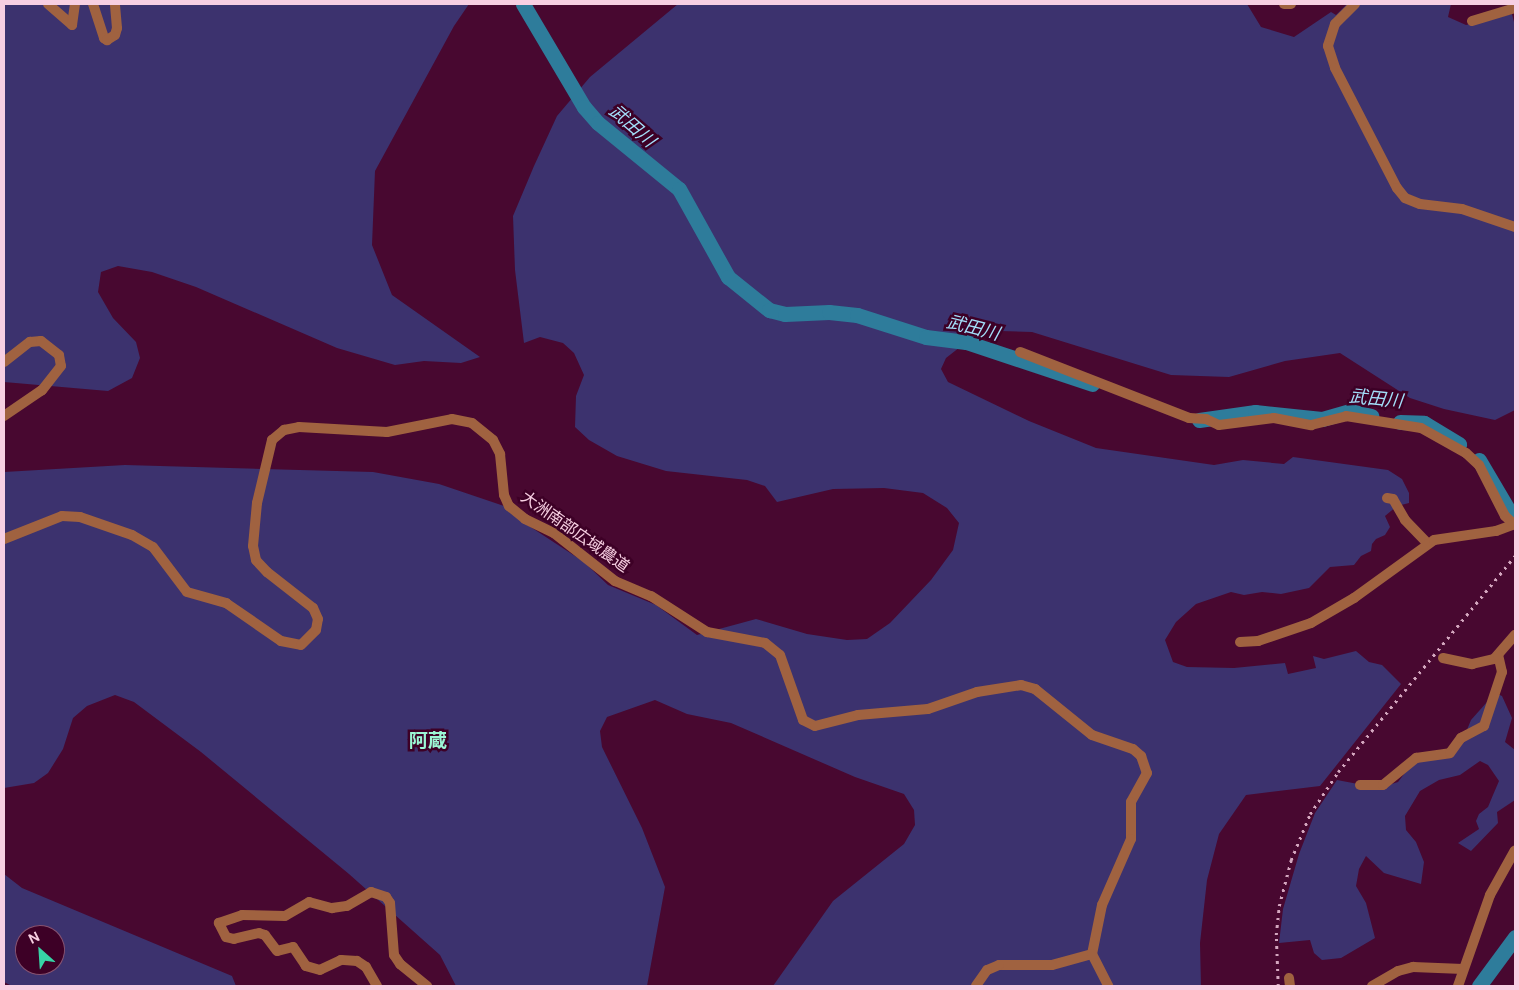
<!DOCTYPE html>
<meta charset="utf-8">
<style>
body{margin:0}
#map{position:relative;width:1519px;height:990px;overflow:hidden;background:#480830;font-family:"DM Sans","Noto Sans JP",sans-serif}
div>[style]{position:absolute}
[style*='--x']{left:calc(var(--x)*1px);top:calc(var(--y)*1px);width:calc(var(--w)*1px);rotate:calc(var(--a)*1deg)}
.green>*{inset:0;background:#3c326e}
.river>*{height:15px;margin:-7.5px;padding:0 7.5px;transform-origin:7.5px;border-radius:7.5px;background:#2e7c9b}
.minor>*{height:10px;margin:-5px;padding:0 5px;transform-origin:5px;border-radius:5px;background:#a06240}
.rail>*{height:2.5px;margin-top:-1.25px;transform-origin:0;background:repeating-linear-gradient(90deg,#d4a7bf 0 2.5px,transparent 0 7.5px)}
span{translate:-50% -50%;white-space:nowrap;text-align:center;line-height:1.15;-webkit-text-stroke:5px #3d0026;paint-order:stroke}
.street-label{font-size:16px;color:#f7cfe2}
.water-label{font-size:18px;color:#a3def9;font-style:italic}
.quarter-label{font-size:19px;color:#9bf6d4;font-weight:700}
.frame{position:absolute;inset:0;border:5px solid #f7cfe2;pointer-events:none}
.north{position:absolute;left:15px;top:925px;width:50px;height:50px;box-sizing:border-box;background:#3d0026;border:1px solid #875371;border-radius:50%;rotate:334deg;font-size:14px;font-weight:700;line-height:20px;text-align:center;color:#f7cfe2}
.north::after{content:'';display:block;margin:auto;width:18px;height:22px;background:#37d4a6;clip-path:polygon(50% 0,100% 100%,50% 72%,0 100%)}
</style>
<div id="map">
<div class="green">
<i style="clip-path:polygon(4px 4px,469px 4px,454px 26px,375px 171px,372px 245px,392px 295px,480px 357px,461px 363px,424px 361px,395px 365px,337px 348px,196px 287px,152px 272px,118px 266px,101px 272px,98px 292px,113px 318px,136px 342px,140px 358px,132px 378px,108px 391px,4px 382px)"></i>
<i style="clip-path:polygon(678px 4px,1247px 4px,1261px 27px,1294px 37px,1331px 12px,1336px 15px,1347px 4px,1451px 4px,1448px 17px,1466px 25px,1512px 14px,1515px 26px,1515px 410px,1495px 420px,1444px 409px,1410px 398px,1340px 353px,1285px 361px,1229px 377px,1171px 375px,1032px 332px,1000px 331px,969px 340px,946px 358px,941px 369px,948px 382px,1029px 421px,1096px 448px,1214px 465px,1243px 460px,1284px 464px,1293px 457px,1388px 470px,1402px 479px,1409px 493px,1409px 503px,1397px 506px,1385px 516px,1390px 527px,1385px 535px,1376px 539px,1372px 544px,1371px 551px,1361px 556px,1354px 565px,1330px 567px,1309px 588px,1281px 594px,1262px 592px,1244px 595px,1231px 592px,1196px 604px,1176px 622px,1165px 640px,1173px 662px,1187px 667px,1234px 668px,1285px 663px,1288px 674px,1316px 668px,1313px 656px,1324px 659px,1356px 651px,1369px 662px,1382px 665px,1401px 684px,1320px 786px,1246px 795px,1219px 834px,1207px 880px,1200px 943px,1201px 986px,773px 986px,833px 901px,904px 844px,915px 825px,914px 810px,904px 794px,855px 777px,731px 723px,687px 714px,655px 700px,607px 717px,600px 731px,602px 747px,642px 828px,665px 887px,647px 986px,456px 986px,440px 955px,349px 874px,201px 752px,134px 702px,115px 695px,87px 706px,73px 718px,63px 749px,48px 773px,34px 783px,4px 788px,4px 472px,125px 465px,373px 472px,439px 484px,507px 507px,526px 524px,584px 562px,608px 585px,656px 605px,697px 635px,756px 619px,807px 634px,847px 640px,867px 639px,890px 623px,931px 580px,953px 550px,959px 523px,947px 508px,923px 493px,884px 488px,833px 489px,777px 502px,765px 486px,747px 480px,666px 471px,617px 456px,589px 440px,575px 427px,576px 396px,584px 375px,574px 353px,563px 343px,540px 337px,524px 343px,515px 270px,513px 216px,534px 166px,557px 116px,590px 77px)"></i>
<i style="clip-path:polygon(1495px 693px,1502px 696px,1512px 718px,1505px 742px,1515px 750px,1515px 800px,1497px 812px,1498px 823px,1471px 851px,1458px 843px,1479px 829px,1476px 821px,1479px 814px,1488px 807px,1493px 795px,1499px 781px,1488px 765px,1480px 761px,1460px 775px,1439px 780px,1420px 791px,1405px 816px,1406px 830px,1416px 842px,1424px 862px,1421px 884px,1384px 873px,1366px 856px,1359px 869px,1356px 886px,1366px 903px,1375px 938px,1341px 958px,1322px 960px,1314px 953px,1310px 940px,1279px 943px,1283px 909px,1299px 854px,1315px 813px,1337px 780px,1379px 788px,1398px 782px,1411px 765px,1422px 759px,1443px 758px,1464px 737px,1471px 720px)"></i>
<i style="clip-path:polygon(evenodd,4px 874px,22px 888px,232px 976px,236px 986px,12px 986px,4px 982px,4px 874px,25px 935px,55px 935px,55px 965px,25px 965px,25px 935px)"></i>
</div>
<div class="river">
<i style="--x:523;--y:4;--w:120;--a:59.4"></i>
<i style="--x:584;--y:107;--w:21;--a:49"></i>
<i style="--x:598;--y:123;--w:104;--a:39.2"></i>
<i style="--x:679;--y:189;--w:101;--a:60.9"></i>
<i style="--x:728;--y:277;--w:53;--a:38.8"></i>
<i style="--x:769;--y:310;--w:16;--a:14"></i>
<i style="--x:785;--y:314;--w:44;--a:-2.6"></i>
<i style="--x:829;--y:312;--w:28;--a:6"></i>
<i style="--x:857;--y:315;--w:72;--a:17.7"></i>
<i style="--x:926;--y:337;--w:40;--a:7.1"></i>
<i style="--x:966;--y:342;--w:133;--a:18.4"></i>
<i style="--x:1199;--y:420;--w:57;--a:-8.1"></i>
<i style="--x:1255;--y:412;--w:67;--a:6"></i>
<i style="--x:1322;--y:419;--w:29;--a:-16"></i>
<i style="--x:1350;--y:411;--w:22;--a:13"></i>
<i style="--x:1400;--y:422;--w:24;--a:2"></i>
<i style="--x:1424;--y:423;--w:41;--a:31"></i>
<i style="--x:1479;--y:460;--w:59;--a:59.5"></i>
<i style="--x:1509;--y:511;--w:7;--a:34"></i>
<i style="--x:1479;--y:986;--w:61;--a:-53.7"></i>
</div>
<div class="minor">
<i style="--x:48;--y:4;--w:32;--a:41"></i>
<i style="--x:72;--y:25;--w:21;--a:-82"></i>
<i style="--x:93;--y:4;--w:36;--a:72"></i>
<i style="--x:104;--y:38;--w:4;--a:34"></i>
<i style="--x:107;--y:40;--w:9;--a:-32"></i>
<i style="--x:115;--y:35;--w:7;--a:-74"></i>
<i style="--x:117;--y:28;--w:24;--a:-95"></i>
<i style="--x:1284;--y:4;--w:7;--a:0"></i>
<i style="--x:1355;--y:4;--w:28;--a:135"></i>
<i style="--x:1335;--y:24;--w:23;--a:108"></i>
<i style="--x:1328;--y:46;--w:23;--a:72"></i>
<i style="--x:1335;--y:68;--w:135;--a:62.7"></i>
<i style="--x:1397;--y:188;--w:13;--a:51"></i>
<i style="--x:1405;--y:198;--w:16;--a:22"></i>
<i style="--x:1420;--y:204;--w:42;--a:6.8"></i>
<i style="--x:1462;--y:209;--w:56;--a:18.8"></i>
<i style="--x:1472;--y:21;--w:45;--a:-16.8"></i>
<i style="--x:1020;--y:352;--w:181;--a:21.3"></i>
<i style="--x:1189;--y:418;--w:17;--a:3"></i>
<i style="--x:1206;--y:419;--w:14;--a:25"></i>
<i style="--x:1219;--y:425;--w:55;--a:-7.3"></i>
<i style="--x:1274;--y:418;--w:38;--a:11"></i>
<i style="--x:1311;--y:425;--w:36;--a:-14"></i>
<i style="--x:1346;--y:416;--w:76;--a:9.1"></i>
<i style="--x:1421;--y:428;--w:51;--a:29.1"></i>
<i style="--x:1466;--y:453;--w:18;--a:43"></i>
<i style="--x:1479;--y:465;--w:57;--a:63"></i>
<i style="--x:1505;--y:516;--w:13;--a:42"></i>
<i style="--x:4;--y:362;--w:33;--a:-38"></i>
<i style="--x:30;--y:342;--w:11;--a:-5"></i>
<i style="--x:41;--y:341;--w:23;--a:38"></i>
<i style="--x:59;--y:355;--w:11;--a:80"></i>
<i style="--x:61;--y:366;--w:31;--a:128"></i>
<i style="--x:42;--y:390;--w:46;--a:145.6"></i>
<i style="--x:1387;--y:498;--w:6;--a:9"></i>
<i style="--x:1393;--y:499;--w:24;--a:60"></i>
<i style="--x:1405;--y:520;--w:33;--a:46"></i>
<i style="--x:4;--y:539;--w:62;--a:-21.6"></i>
<i style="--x:62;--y:516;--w:18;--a:3"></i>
<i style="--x:80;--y:517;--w:55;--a:19.1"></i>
<i style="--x:132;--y:535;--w:24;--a:30"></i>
<i style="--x:153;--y:547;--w:56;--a:52.9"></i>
<i style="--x:187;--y:592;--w:41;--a:15.8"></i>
<i style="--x:226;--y:603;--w:67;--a:34.6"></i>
<i style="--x:281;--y:641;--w:20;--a:11"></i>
<i style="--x:301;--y:645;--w:21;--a:-45"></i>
<i style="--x:316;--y:630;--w:11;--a:-80"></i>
<i style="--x:318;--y:619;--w:12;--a:-114"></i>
<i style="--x:313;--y:608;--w:58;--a:-142"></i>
<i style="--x:267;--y:572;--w:16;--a:-133"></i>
<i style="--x:256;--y:560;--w:14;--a:-102"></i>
<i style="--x:253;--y:546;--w:43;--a:-84.7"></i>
<i style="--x:257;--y:503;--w:65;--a:-76.6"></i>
<i style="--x:272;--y:440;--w:16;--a:-40"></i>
<i style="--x:284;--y:430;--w:15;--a:-11"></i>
<i style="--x:299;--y:427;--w:88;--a:3.3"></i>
<i style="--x:387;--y:432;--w:66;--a:-11.3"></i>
<i style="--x:452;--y:419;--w:20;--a:11"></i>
<i style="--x:472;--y:423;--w:27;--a:39"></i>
<i style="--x:493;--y:440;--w:16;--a:63"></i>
<i style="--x:500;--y:454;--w:41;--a:84.4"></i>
<i style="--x:504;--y:495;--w:12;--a:66"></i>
<i style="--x:509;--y:506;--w:21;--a:39"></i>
<i style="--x:525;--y:519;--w:32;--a:26"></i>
<i style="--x:554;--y:533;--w:78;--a:38.2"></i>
<i style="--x:615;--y:581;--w:39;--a:23"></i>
<i style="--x:651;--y:596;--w:67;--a:32.7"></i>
<i style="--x:707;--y:632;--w:59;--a:10.7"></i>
<i style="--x:765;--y:643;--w:19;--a:39"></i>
<i style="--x:780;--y:655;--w:69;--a:70.5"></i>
<i style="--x:803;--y:720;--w:13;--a:27"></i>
<i style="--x:815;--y:726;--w:44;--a:-14.3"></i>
<i style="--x:858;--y:715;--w:70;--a:-4.9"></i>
<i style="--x:928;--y:709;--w:52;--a:-19.1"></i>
<i style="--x:977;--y:692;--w:45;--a:-9"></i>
<i style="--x:1021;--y:685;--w:15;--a:16"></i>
<i style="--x:1035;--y:689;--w:73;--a:38.9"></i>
<i style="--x:1092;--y:735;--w:43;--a:18.9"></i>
<i style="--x:1133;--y:749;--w:11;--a:41"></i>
<i style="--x:1141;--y:756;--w:18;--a:71"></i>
<i style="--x:1147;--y:773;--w:33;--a:119"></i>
<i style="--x:1131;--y:802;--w:37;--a:90"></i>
<i style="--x:1131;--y:839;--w:72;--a:113.7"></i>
<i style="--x:1102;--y:905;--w:50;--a:101.5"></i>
<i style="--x:1092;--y:954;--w:41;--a:164.6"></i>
<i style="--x:1052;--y:965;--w:53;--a:180"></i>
<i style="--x:999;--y:965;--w:13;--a:157"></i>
<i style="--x:987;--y:970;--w:19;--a:125"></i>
<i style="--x:1240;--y:642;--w:18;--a:-3"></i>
<i style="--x:1258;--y:641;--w:56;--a:-18.8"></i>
<i style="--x:1311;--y:623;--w:50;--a:-30.2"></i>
<i style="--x:1354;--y:598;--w:99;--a:-35.9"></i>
<i style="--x:1434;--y:540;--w:63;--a:-8.3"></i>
<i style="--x:1496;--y:531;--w:20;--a:-20"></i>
<i style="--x:1443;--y:658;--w:30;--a:12"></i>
<i style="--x:1472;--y:664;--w:23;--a:-13"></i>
<i style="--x:1494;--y:659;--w:32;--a:-49"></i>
<i style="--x:1360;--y:785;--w:23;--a:0"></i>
<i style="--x:1383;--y:785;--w:43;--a:-39.3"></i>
<i style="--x:1416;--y:758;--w:34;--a:-8"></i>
<i style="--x:1450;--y:753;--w:19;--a:-54"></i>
<i style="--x:1461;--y:738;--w:26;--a:-28"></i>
<i style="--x:1484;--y:726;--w:57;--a:-71.6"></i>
<i style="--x:1502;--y:672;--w:17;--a:-103"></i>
<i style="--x:1092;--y:954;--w:36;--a:63"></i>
<i style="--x:1289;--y:978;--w:8;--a:83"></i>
<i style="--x:377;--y:986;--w:22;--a:-120"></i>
<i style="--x:366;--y:967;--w:11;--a:-146"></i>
<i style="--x:357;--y:961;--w:16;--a:-176"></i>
<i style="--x:341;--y:960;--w:23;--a:155"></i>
<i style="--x:320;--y:970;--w:15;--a:-164"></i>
<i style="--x:306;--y:966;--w:23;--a:-124"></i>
<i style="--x:293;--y:947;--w:16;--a:166"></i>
<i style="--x:277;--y:951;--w:20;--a:-127"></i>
<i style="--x:265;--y:935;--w:6;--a:-162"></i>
<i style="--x:259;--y:933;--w:26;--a:167"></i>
<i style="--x:234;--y:939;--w:8;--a:-166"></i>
<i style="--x:226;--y:937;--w:16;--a:-117"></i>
<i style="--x:219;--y:923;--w:24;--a:-19"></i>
<i style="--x:242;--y:915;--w:43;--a:1.3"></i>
<i style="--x:285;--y:916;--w:28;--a:-30"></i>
<i style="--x:309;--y:902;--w:24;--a:15"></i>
<i style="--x:332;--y:908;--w:15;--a:-8"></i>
<i style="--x:347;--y:906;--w:28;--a:-30"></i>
<i style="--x:371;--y:892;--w:16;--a:18"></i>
<i style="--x:386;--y:897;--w:7;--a:56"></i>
<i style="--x:390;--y:903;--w:52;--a:85.6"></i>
<i style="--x:394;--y:955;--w:11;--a:56"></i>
<i style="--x:400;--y:964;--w:35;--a:39"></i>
<i style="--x:1372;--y:986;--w:30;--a:-30"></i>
<i style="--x:1398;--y:971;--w:16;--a:-15"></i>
<i style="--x:1413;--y:967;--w:50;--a:2.3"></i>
<i style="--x:1458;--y:986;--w:96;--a:-70.6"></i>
<i style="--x:1490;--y:895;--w:51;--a:-60.9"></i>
</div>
<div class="rail">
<i style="--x:1278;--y:986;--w:51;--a:-92.2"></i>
<i style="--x:1276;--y:935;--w:29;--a:-84"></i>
<i style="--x:1279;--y:906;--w:48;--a:-75.4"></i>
<i style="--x:1291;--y:860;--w:50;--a:-67.6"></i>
<i style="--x:1310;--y:814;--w:50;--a:-56.3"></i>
<i style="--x:1338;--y:772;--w:279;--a:-50.7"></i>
</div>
<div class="street-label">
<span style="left:575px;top:532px;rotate:35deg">大洲南部広域農道</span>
</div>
<div class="water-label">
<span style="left:632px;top:126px;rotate:41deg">武田川</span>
<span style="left:973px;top:328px;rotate:14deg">武田川</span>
<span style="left:1376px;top:399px;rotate:6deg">武田川</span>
</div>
<div class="quarter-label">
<span style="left:428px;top:741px">阿蔵</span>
</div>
<div class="frame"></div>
<div class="north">N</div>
</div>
